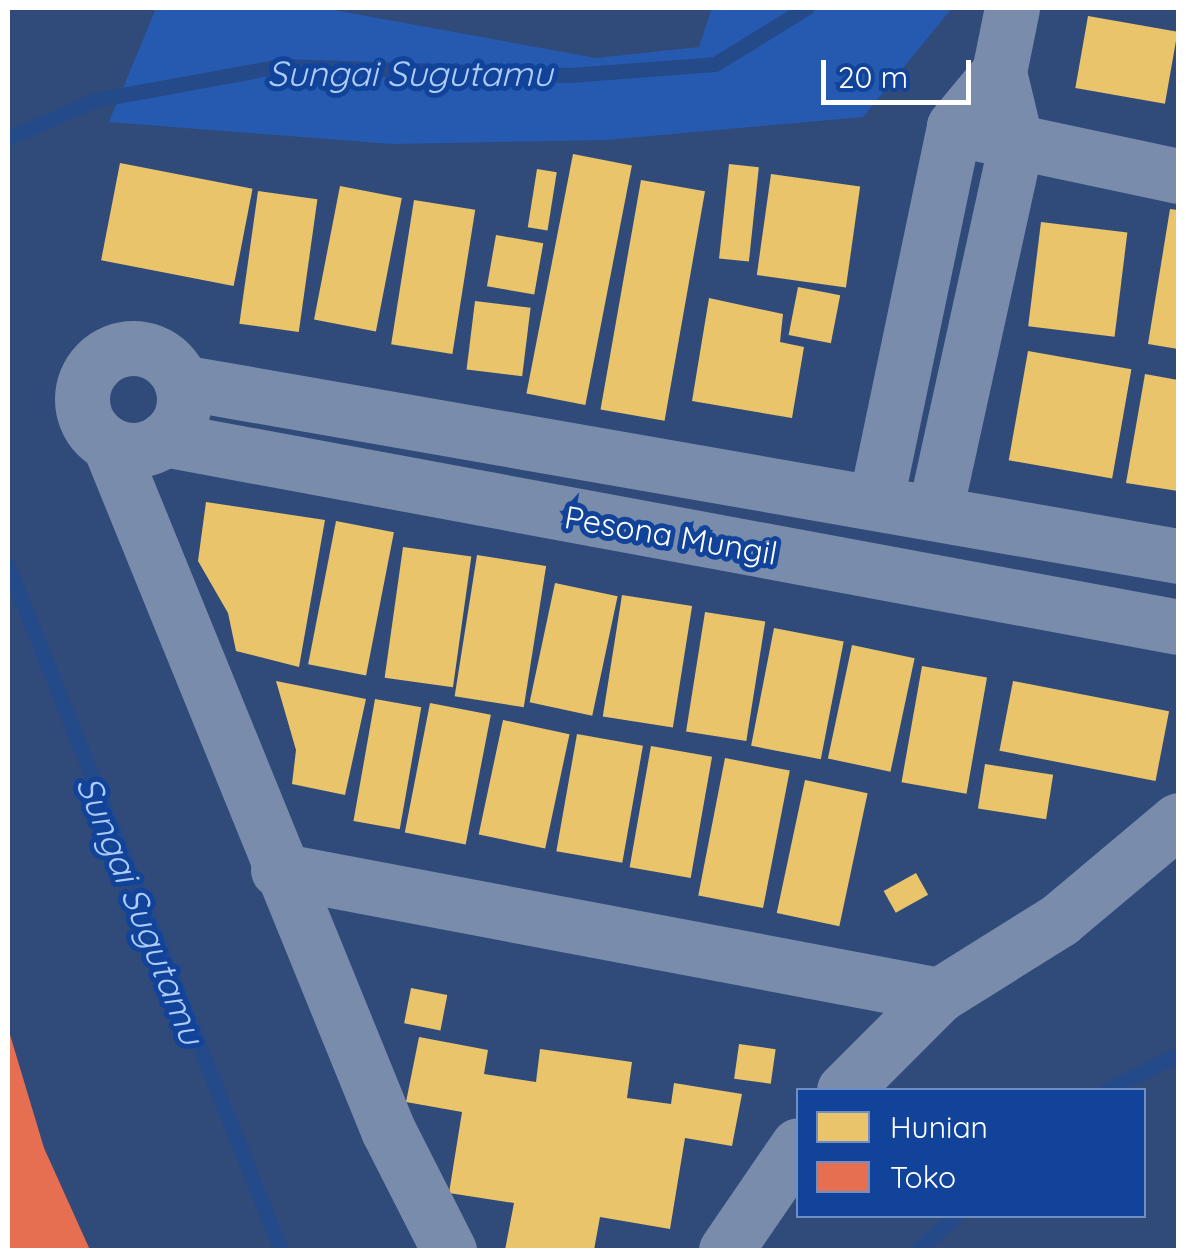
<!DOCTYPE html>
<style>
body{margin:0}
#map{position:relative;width:1186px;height:1258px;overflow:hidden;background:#304b7a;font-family:Quicksand,sans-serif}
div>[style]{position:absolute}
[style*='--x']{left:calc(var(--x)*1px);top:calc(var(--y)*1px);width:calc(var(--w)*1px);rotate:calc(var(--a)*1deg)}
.green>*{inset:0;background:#255ab0}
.homes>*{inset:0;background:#e9c46a;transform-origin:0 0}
.shops>*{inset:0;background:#e76f51}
.stream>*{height:15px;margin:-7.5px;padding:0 7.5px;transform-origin:7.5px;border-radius:7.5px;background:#254a89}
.minor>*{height:55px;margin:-27.5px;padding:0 27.5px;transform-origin:27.5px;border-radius:27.5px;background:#7a8cac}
.minor>.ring{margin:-27.5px;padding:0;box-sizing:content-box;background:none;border:55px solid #7a8cac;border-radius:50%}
span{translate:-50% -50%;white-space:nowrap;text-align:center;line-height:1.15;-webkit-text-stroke:10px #104399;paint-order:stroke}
.street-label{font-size:32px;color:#fff}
.water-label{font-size:35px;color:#afcdfb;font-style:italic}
.frame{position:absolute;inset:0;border:10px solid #fff;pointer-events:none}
.legend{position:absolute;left:796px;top:1088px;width:350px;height:130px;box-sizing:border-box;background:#104399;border:2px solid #708ec2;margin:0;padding:12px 18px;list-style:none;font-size:30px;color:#fff}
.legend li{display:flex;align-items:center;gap:20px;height:50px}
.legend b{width:50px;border:2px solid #708ec2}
.scale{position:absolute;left:821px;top:60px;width:150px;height:45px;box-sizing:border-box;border:5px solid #fff;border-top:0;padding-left:12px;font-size:30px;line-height:35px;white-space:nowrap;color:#fff;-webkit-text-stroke:8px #104399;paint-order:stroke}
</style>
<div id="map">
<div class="green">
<i style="clip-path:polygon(156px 8px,323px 8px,596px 58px,699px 47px,712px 8px,952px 8px,863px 117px,606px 140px,392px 144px,109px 122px)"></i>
</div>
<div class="homes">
<i style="left:1088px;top:16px;width:91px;height:73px;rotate:10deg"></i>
<i style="left:573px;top:154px;width:60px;height:244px;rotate:11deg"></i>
<i style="left:120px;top:163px;width:135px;height:99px;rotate:11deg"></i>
<i style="left:729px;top:164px;width:30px;height:95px;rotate:6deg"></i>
<i style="left:537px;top:169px;width:20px;height:59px;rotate:9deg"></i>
<i style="left:771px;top:174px;width:90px;height:102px;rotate:8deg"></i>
<i style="left:641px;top:180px;width:65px;height:233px;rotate:10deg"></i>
<i style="left:340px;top:186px;width:63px;height:136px;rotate:11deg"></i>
<i style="left:258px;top:191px;width:60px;height:134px;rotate:8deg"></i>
<i style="left:414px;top:200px;width:62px;height:146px;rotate:9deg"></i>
<i style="clip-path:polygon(1170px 209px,1178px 210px,1178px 349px,1148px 344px)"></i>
<i style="left:1041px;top:222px;width:87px;height:105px;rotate:7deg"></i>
<i style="left:496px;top:235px;width:48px;height:52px;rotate:10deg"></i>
<i style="left:798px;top:287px;width:43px;height:49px;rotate:11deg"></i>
<i style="clip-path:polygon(709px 298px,783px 314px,780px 342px,804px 347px,792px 418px,692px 401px)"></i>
<i style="left:475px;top:301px;width:56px;height:69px;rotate:7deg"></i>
<i style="left:1028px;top:351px;width:105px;height:111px;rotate:10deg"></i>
<i style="clip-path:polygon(1145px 374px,1178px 380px,1178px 491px,1126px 483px)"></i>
<i style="clip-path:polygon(206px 502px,325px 520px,299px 667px,236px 651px,228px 613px,198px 561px)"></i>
<i style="left:336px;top:521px;width:59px;height:146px;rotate:11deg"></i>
<i style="left:403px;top:547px;width:69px;height:132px;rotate:8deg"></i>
<i style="left:477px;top:555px;width:70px;height:143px;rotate:9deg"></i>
<i style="left:555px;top:583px;width:64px;height:122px;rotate:12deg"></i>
<i style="left:622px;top:595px;width:71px;height:123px;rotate:9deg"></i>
<i style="left:705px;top:612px;width:61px;height:121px;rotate:9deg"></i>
<i style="left:774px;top:628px;width:71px;height:120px;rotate:11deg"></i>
<i style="left:852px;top:645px;width:64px;height:116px;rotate:12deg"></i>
<i style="left:922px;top:666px;width:66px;height:118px;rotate:10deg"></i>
<i style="clip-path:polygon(276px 681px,366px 699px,345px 795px,292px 784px,296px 750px)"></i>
<i style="left:1013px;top:681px;width:159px;height:71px;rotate:11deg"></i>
<i style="left:375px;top:699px;width:47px;height:124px;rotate:10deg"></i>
<i style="left:430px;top:703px;width:62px;height:132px;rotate:11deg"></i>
<i style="left:503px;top:720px;width:68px;height:117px;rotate:12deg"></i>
<i style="left:577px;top:734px;width:67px;height:119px;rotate:10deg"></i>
<i style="left:651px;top:746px;width:62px;height:123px;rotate:10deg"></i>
<i style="left:725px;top:758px;width:66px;height:140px;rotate:11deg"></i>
<i style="left:985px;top:764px;width:69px;height:45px;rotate:9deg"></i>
<i style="left:805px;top:780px;width:64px;height:136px;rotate:12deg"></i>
<i style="left:916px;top:873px;width:25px;height:37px;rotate:61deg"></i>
<i style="left:411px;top:988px;width:37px;height:36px;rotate:11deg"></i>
<i style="clip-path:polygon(419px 1037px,488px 1050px,484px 1074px,536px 1082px,540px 1049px,632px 1062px,627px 1098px,671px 1104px,674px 1083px,742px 1094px,732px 1146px,685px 1138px,670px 1229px,600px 1217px,594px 1250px,505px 1250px,514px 1203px,449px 1193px,462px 1112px,406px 1102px)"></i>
<i style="left:739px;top:1044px;width:37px;height:35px;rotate:8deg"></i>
</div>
<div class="shops">
<i style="clip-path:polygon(8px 1028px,44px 1148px,90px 1250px,8px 1250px)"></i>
</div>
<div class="stream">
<i style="--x:8;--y:138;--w:95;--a:-23.6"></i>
<i style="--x:95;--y:100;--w:189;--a:-10.4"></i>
<i style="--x:281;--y:66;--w:289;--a:1.8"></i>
<i style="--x:570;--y:75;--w:145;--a:-4.3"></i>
<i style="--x:715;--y:64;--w:107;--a:-31.6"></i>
<i style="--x:8;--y:566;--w:736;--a:68.24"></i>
<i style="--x:1107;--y:1090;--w:80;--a:-26.9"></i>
<i style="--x:917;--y:1250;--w:51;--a:-41.8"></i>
</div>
<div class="minor">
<i style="--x:981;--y:134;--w:201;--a:12"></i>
<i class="ring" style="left:82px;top:348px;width:47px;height:47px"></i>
<i style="--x:181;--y:382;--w:1012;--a:9.9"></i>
<i style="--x:164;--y:439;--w:1031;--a:10.5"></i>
<i style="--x:109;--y:444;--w:741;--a:67.87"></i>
<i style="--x:388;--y:1130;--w:135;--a:63.1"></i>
<i style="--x:876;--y:500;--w:382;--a:-78.2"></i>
<i style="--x:954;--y:126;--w:70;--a:-50.2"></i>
<i style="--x:935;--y:511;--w:377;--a:-77.6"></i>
<i style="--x:1016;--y:143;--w:73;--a:-103.5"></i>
<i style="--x:999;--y:72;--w:65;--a:-78.5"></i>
<i style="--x:278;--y:870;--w:673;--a:10.71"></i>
<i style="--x:844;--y:1090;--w:134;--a:-45"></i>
<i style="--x:939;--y:995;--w:142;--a:-32"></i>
<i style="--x:1059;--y:920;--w:155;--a:-40"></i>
<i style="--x:726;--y:1250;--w:127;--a:-55.6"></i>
</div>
<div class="street-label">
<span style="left:671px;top:535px;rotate:10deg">Pesona Mungil</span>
</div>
<div class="water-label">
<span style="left:410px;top:73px">Sungai Sugutamu</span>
<span style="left:141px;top:910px;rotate:68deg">Sungai Sugutamu</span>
</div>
<div class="frame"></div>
<ul class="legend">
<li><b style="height:28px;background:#e9c46a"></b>Hunian</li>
<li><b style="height:28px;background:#e76f51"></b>Toko</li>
</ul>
<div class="scale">20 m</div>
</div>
